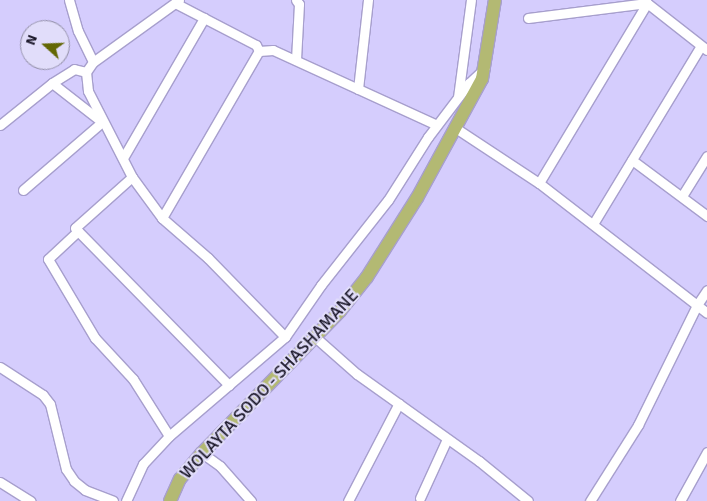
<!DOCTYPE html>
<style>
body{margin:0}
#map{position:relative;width:707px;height:501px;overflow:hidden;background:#d5cdfd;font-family:Signika,sans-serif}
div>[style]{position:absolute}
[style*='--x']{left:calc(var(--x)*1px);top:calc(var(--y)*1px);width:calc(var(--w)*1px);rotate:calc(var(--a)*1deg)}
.roads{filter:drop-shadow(1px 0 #a79fcd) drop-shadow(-1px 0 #a79fcd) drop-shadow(0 1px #a79fcd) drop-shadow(0 -1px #a79fcd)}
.minor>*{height:9px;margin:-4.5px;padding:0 4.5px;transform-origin:4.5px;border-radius:4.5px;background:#fff}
.highway>*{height:12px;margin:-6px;padding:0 6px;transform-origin:6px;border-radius:6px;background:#b3b973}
span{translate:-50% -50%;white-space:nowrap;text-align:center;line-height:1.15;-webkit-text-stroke:4px #e1ddfa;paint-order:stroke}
.street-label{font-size:18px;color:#1a1728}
.north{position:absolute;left:20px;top:20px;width:50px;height:50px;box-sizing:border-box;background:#e1ddfa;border:1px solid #918ea6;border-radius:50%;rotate:290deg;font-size:14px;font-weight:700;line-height:20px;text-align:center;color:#1a1728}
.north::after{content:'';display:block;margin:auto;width:18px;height:22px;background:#636704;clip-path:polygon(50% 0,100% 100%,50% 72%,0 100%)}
</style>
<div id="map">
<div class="roads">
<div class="minor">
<i style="--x:69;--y:0;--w:32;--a:74"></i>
<i style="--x:78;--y:31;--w:34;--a:64"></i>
<i style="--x:179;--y:0;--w:106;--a:144.2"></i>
<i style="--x:93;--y:62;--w:12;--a:125"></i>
<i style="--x:86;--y:72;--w:19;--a:84"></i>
<i style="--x:88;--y:91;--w:97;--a:62.9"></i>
<i style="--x:132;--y:177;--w:51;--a:53.8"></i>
<i style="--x:162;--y:218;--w:61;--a:41"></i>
<i style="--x:208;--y:258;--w:110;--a:45.7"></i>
<i style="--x:296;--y:0;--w:5;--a:53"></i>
<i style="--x:299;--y:4;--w:56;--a:93.1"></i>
<i style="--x:175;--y:3;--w:91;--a:27.4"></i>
<i style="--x:256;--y:45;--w:7;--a:63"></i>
<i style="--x:528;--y:18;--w:120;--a:-7.2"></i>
<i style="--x:647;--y:3;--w:76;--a:38.1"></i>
<i style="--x:358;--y:89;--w:90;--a:-83.6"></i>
<i style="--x:458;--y:97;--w:98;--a:-82.4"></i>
<i style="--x:0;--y:125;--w:67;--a:-38.9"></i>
<i style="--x:52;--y:83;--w:26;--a:-32"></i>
<i style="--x:74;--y:69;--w:12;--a:14"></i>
<i style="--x:457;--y:129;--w:98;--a:33.4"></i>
<i style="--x:539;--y:183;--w:212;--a:37.7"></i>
<i style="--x:123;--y:158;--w:162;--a:-59.9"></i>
<i style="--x:632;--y:160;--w:94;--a:36.7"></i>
<i style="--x:132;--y:177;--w:76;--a:138.2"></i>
<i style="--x:75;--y:228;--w:220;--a:45.6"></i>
<i style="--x:539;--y:183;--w:210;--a:-59"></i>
<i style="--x:23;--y:190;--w:104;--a:-40.7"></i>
<i style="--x:102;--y:122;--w:63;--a:-142"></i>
<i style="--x:682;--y:196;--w:47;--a:-58"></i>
<i style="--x:162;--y:218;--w:193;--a:-59.9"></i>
<i style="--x:259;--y:51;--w:14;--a:-4"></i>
<i style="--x:273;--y:50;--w:180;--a:24.6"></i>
<i style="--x:593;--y:224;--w:208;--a:-58.8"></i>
<i style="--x:78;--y:231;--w:41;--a:137"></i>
<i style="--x:48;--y:259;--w:92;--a:59.3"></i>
<i style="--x:95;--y:338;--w:56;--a:47.2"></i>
<i style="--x:133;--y:379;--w:67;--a:57.7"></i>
<i style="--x:315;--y:337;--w:56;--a:41.4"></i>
<i style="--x:357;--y:374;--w:150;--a:35.5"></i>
<i style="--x:479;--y:461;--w:63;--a:39.2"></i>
<i style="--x:0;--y:367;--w:51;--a:33.1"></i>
<i style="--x:43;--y:395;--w:11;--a:52"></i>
<i style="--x:50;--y:404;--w:67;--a:76.2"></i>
<i style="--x:66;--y:469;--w:14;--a:56"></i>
<i style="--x:74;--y:481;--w:14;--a:39"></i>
<i style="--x:85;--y:490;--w:30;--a:21"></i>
<i style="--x:202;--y:453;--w:22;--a:36"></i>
<i style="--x:220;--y:466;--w:47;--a:48.5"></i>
<i style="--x:0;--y:482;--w:36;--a:32"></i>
<i style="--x:420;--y:498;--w:65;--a:-65.4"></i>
<i style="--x:126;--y:501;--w:41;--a:-65.3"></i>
<i style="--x:143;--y:464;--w:38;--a:-47"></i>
<i style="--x:169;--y:436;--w:153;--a:-40.5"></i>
<i style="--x:285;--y:337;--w:63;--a:-55.3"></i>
<i style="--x:321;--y:285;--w:108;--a:-51.8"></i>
<i style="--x:388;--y:200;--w:75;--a:-57.6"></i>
<i style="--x:428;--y:137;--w:68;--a:-52.8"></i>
<i style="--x:469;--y:83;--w:21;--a:-43"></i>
<i style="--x:348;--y:501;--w:110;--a:-62.5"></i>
<i style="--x:590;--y:501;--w:90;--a:-57.7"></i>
<i style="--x:638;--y:425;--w:134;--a:-63.8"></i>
<i style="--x:697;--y:305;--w:18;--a:-56"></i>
<i style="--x:680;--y:501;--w:56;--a:-61.1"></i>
</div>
<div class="highway">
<i style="--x:170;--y:501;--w:24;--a:-66"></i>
<i style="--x:180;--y:479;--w:34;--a:-50"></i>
<i style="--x:202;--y:453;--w:198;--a:-45.8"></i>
<i style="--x:340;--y:311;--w:43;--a:-51.5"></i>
<i style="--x:367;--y:277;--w:93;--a:-57.7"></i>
<i style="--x:417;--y:198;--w:136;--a:-61.4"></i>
<i style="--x:482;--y:79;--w:80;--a:-80.7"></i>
</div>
</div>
<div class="street-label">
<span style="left:269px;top:384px;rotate:-47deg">WOLAYTA SODO - SHASHAMANE</span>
</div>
<div class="north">N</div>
</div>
